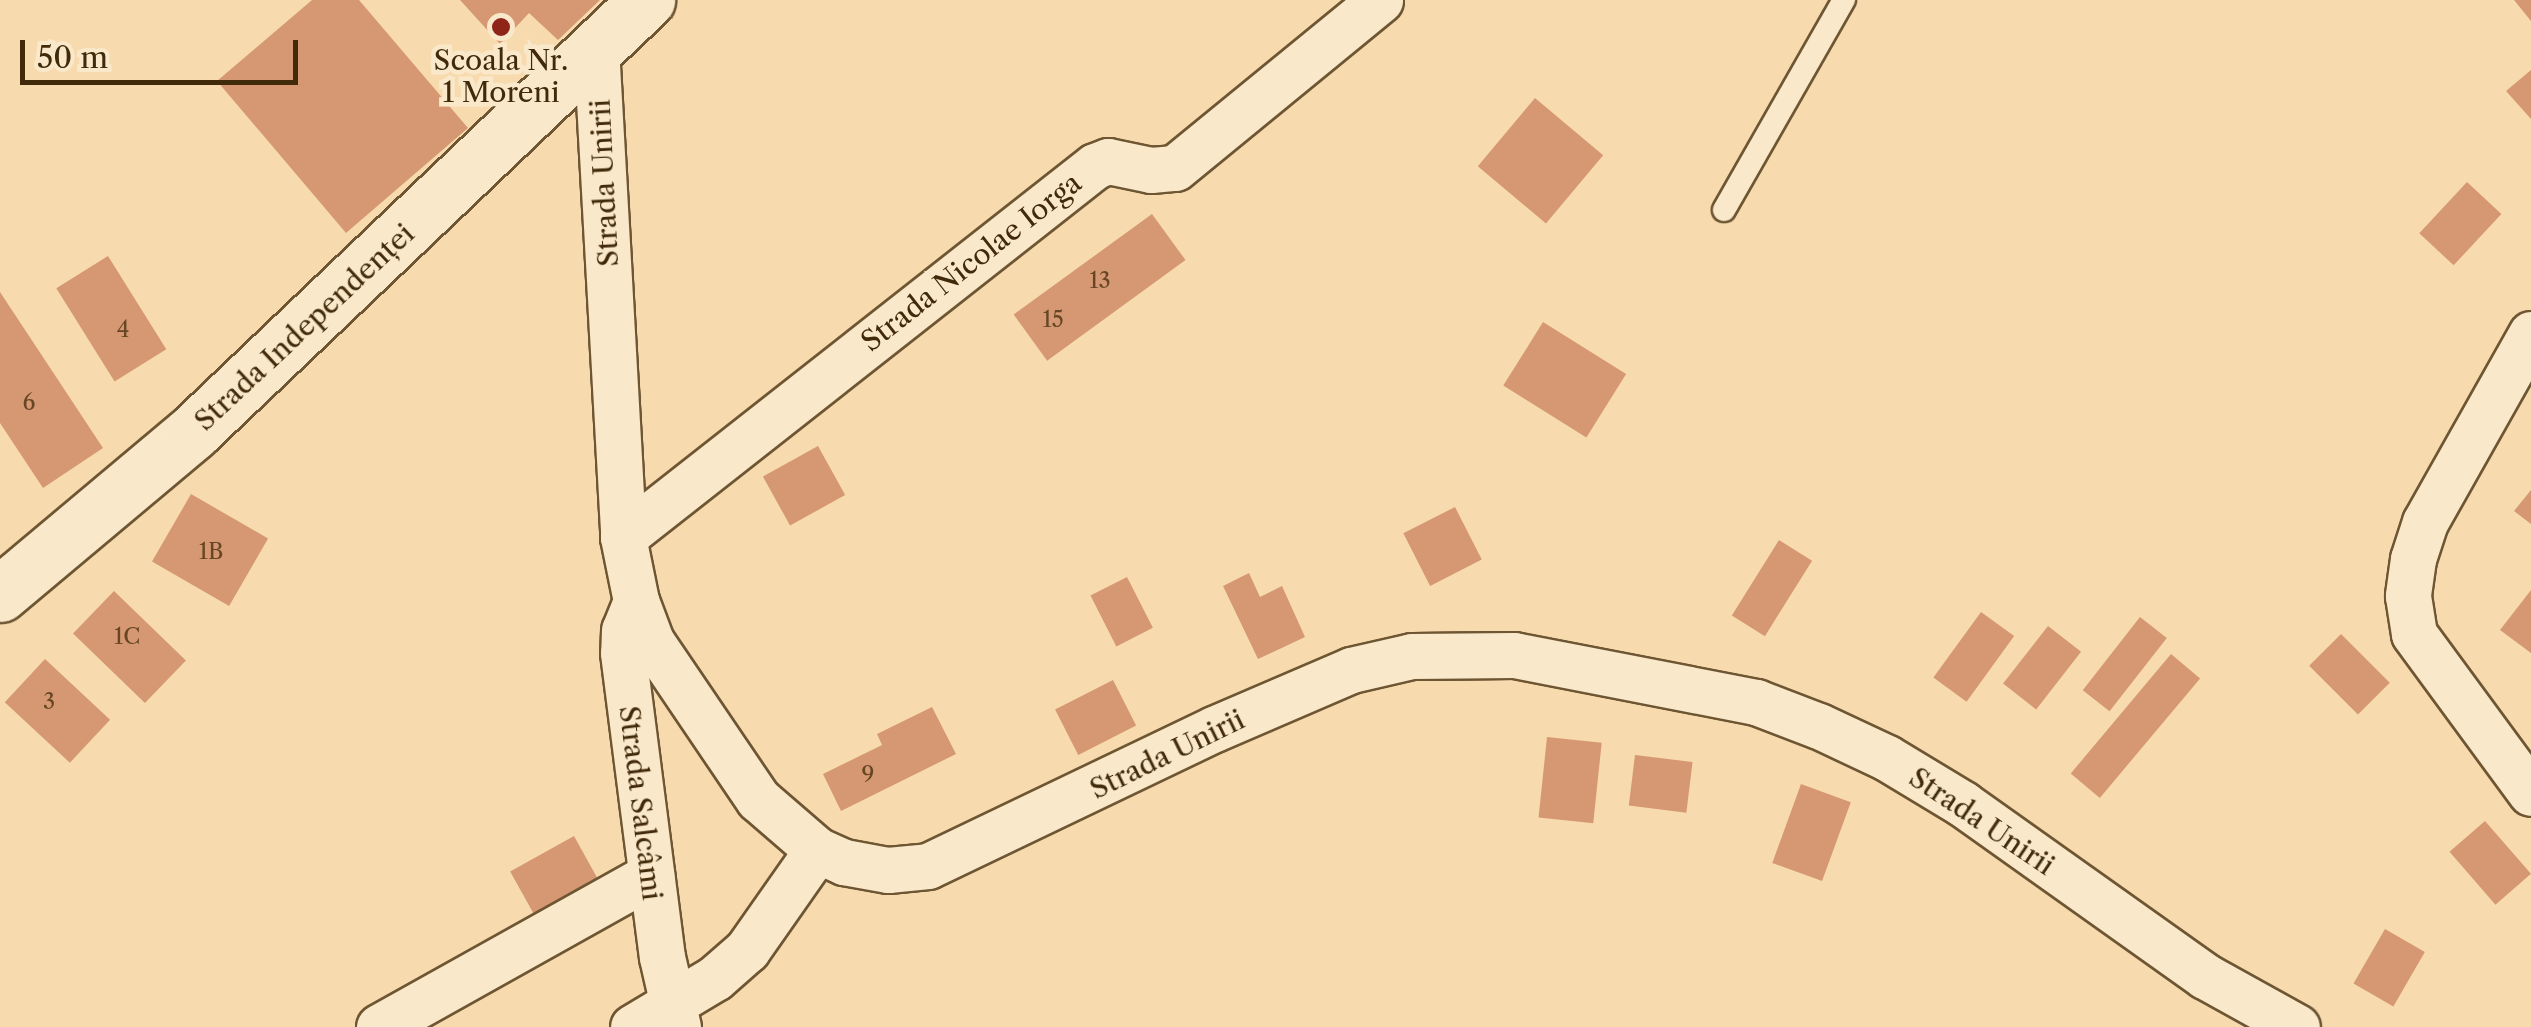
<!DOCTYPE html>
<meta charset="utf-8">
<style>
body{margin:0}
#map{position:relative;width:2531px;height:1027px;overflow:hidden;background:#f7dbae;font-family:"Libre Caslon Text",serif}
div>[style]{position:absolute}
[style*='--x']{left:calc(var(--x)*1px);top:calc(var(--y)*1px);width:calc(var(--w)*1px);rotate:calc(var(--a)*1deg)}
.building>*{inset:0;background:#d69872;transform-origin:0 0}
.roads{filter:drop-shadow(2px 0 #6e5633) drop-shadow(-2px 0 #6e5633) drop-shadow(0 2px #6e5633) drop-shadow(0 -2px #6e5633)}
.service>*{height:22px;margin:-11px;padding:0 11px;transform-origin:11px;border-radius:11px;background:#fae8ca}
.minor>*{height:45px;margin:-22.5px;padding:0 22.5px;transform-origin:22.5px;border-radius:22.5px;background:#fae8ca}
.tertiary>*{height:55px;margin:-27.5px;padding:0 27.5px;transform-origin:27.5px;border-radius:27.5px;background:#fae8ca}
.dots>*{width:28px;height:28px;translate:-50% -50%;box-sizing:border-box;border:5px solid #fae8ca;border-radius:50%}
span{translate:-50% -50%;white-space:nowrap;text-align:center;line-height:1.15;-webkit-text-stroke:9px #fae8ca;paint-order:stroke}
.number-label{font-size:22px;color:#664624}
.number-label span{-webkit-text-stroke-width:0}
.poi-label{font-size:28px;color:#402a0a}
.street-label{font-size:28px;color:#402a0a}
.scale{position:absolute;left:20px;top:40px;width:278px;height:45px;box-sizing:border-box;border:5px solid #402a0a;border-top:0;padding-left:12px;font-size:30px;line-height:35px;white-space:nowrap;color:#402a0a;-webkit-text-stroke:8px #fae8ca;paint-order:stroke}
</style>
<div id="map">
<div class="building">
<i style="clip-path:polygon(312px 0,359px 0,468px 128px,346px 233px,217px 81px)"></i>
<i style="clip-path:polygon(460px 0,600px 0,558px 40px,529px 13px,500px 44px)"></i>
<i style="clip-path:polygon(2514px 0,2531px 0,2531px 21px)"></i>
<i style="clip-path:polygon(2531px 70px,2531px 119px,2506px 91px)"></i>
<i style="left:1535px;top:98px;width:89px;height:89px;rotate:40deg"></i>
<i style="left:2467px;top:182px;width:47px;height:70px;rotate:43deg"></i>
<i style="left:1152px;top:214px;width:57px;height:171px;rotate:54deg"></i>
<i style="left:108px;top:256px;width:110px;height:61px;rotate:58deg"></i>
<i style="clip-path:polygon(0 292px,103px 448px,43px 488px,0 423px)"></i>
<i style="left:1543px;top:322px;width:98px;height:75px;rotate:32deg"></i>
<i style="left:818px;top:446px;width:56px;height:63px;rotate:61deg"></i>
<i style="clip-path:polygon(2531px 490px,2531px 524px,2514px 511px)"></i>
<i style="left:191px;top:494px;width:89px;height:78px;rotate:30deg"></i>
<i style="left:1455px;top:507px;width:59px;height:58px;rotate:63deg"></i>
<i style="left:1779px;top:540px;width:39px;height:89px;rotate:32deg"></i>
<i style="clip-path:polygon(1249px 573px,1260px 597px,1282px 586px,1305px 637px,1258px 659px,1223px 586px)"></i>
<i style="left:1127px;top:577px;width:57px;height:41px;rotate:63deg"></i>
<i style="clip-path:polygon(2531px 590px,2531px 653px,2500px 630px)"></i>
<i style="left:114px;top:591px;width:100px;height:59px;rotate:44deg"></i>
<i style="left:1981px;top:612px;width:41px;height:81px;rotate:36deg"></i>
<i style="left:2140px;top:617px;width:34px;height:93px;rotate:38deg"></i>
<i style="left:2048px;top:626px;width:42px;height:73px;rotate:38deg"></i>
<i style="left:2341px;top:634px;width:69px;height:45px;rotate:45deg"></i>
<i style="left:2171px;top:654px;width:38px;height:156px;rotate:40deg"></i>
<i style="left:45px;top:659px;width:89px;height:59px;rotate:43deg"></i>
<i style="left:1113px;top:680px;width:51px;height:65px;rotate:63deg"></i>
<i style="clip-path:polygon(932px 707px,956px 754px,841px 811px,823px 774px,882px 745px,877px 734px)"></i>
<i style="left:1547px;top:737px;width:55px;height:81px;rotate:6deg"></i>
<i style="left:1635px;top:755px;width:58px;height:51px;rotate:7deg"></i>
<i style="left:1801px;top:784px;width:53px;height:84px;rotate:20deg"></i>
<i style="left:2485px;top:821px;width:70px;height:47px;rotate:49deg"></i>
<i style="left:574px;top:836px;width:60px;height:73px;rotate:61deg"></i>
<i style="left:2385px;top:929px;width:46px;height:63px;rotate:30deg"></i>
</div>
<div class="roads">
<div class="service">
<i style="--x:1724;--y:210;--w:242;--a:-60.3"></i>
</div>
<div class="minor">
<i style="--x:596;--y:47;--w:491;--a:86.8"></i>
<i style="--x:623;--y:537;--w:65;--a:78.5"></i>
<i style="--x:636;--y:601;--w:43;--a:69.4"></i>
<i style="--x:651;--y:641;--w:191;--a:55.9"></i>
<i style="--x:758;--y:799;--w:78;--a:40.8"></i>
<i style="--x:817;--y:850;--w:30;--a:24"></i>
<i style="--x:844;--y:862;--w:45;--a:10.3"></i>
<i style="--x:888;--y:870;--w:40;--a:-5.7"></i>
<i style="--x:928;--y:866;--w:317;--a:-25.6"></i>
<i style="--x:1214;--y:729;--w:149;--a:-23.3"></i>
<i style="--x:1351;--y:670;--w:63;--a:-12.9"></i>
<i style="--x:1412;--y:656;--w:102;--a:-0.6"></i>
<i style="--x:1514;--y:655;--w:247;--a:11"></i>
<i style="--x:1756;--y:702;--w:67;--a:20.9"></i>
<i style="--x:1819;--y:726;--w:75;--a:25.2"></i>
<i style="--x:1887;--y:758;--w:89;--a:31.2"></i>
<i style="--x:1963;--y:804;--w:297;--a:35.4"></i>
<i style="--x:2205;--y:976;--w:105;--a:29"></i>
<i style="--x:2531;--y:334;--w:216;--a:119.4"></i>
<i style="--x:2425;--y:522;--w:39;--a:108"></i>
<i style="--x:2413;--y:559;--w:37;--a:98"></i>
<i style="--x:2408;--y:596;--w:38;--a:81"></i>
<i style="--x:2414;--y:634;--w:197;--a:53.7"></i>
<i style="--x:623;--y:537;--w:600;--a:-38.17"></i>
<i style="--x:1095;--y:166;--w:14;--a:-21"></i>
<i style="--x:1108;--y:161;--w:44;--a:11.8"></i>
<i style="--x:1151;--y:170;--w:24;--a:-5"></i>
<i style="--x:1175;--y:168;--w:265;--a:-39.3"></i>
<i style="--x:636;--y:601;--w:31;--a:112"></i>
<i style="--x:624;--y:630;--w:23;--a:92"></i>
<i style="--x:623;--y:653;--w:306;--a:82.7"></i>
<i style="--x:662;--y:957;--w:72;--a:77.1"></i>
<i style="--x:379;--y:1027;--w:312;--a:-29.2"></i>
<i style="--x:633;--y:1027;--w:96;--a:-30.9"></i>
<i style="--x:715;--y:978;--w:43;--a:-41.2"></i>
<i style="--x:747;--y:950;--w:122;--a:-55"></i>
</div>
<div class="tertiary">
<i style="--x:0;--y:594;--w:252;--a:-40"></i>
<i style="--x:193;--y:432;--w:627;--a:-43.58"></i>
</div>
</div>
<div class="dots">
<i style="left:501px;top:27px;background:#8f2418"></i>
</div>
<div class="number-label">
<span style="left:1100px;top:281px">13</span>
<span style="left:1053px;top:320px">15</span>
<span style="left:123px;top:330px">4</span>
<span style="left:29px;top:403px">6</span>
<span style="left:211px;top:552px">1B</span>
<span style="left:127px;top:637px">1C</span>
<span style="left:49px;top:702px">3</span>
<span style="left:868px;top:775px">9</span>
</div>
<div class="poi-label">
<span style="left:501px;top:76px">Scoala Nr.<br>1 Moreni</span>
</div>
<div class="street-label">
<span style="left:604px;top:183px;rotate:-93deg">Strada Unirii</span>
<span style="left:971px;top:262px;rotate:-38deg">Strada Nicolae Iorga</span>
<span style="left:304px;top:327px;rotate:-43deg">Strada Independenței</span>
<span style="left:1167px;top:754px;rotate:-26deg">Strada Unirii</span>
<span style="left:641px;top:803px;rotate:83deg">Strada Salcâmi</span>
<span style="left:1982px;top:821px;rotate:34deg">Strada Unirii</span>
</div>
<div class="scale">50 m</div>
</div>
